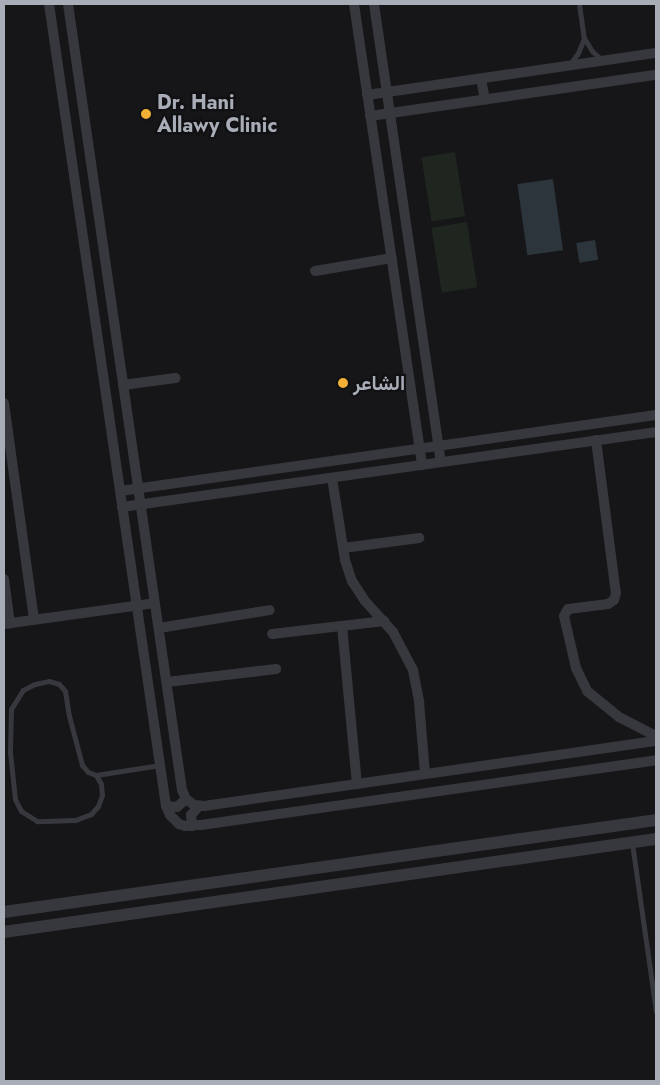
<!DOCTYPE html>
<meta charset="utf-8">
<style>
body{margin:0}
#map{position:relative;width:660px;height:1085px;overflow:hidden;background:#161618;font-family:Jost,Vazirmatn,sans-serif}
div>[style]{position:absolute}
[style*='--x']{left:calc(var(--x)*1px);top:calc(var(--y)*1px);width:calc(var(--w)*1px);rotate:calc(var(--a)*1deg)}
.green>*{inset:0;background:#1e261f;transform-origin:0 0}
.water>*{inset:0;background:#2c353c;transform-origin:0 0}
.service>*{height:5px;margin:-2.5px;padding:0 2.5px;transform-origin:2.5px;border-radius:2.5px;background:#37383d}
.minor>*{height:10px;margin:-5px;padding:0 5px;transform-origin:5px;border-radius:5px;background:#37383d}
.tertiary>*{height:12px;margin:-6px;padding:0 6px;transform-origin:6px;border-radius:6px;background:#37383d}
.dots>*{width:14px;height:14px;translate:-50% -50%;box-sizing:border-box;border:2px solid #111113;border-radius:50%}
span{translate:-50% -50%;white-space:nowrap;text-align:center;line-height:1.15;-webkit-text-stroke:4.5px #111113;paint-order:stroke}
.poi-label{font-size:20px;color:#a8adb8;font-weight:700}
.left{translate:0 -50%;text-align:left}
.frame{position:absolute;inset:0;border:5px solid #a8adb8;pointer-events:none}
</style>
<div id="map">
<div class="green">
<i style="left:455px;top:152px;width:65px;height:34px;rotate:81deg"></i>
<i style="left:467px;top:222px;width:66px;height:36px;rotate:81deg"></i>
</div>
<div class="water">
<i style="left:553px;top:179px;width:72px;height:36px;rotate:82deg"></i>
<i style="left:595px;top:240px;width:20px;height:19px;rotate:81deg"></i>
</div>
<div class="service">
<i style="--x:579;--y:4;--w:34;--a:82"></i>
<i style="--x:584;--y:38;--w:15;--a:58"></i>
<i style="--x:592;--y:51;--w:15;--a:42"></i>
<i style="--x:570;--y:64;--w:14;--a:-54"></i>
<i style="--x:578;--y:53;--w:16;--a:-68"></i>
<i style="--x:49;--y:681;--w:10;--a:17"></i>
<i style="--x:59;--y:684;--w:9;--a:49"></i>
<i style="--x:65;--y:691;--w:25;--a:81"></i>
<i style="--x:69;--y:716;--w:51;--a:75.1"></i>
<i style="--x:82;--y:765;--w:9;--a:49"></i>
<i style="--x:88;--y:772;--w:9;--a:21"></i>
<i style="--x:96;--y:775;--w:10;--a:61"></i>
<i style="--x:101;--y:784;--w:11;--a:85"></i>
<i style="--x:102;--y:795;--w:12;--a:110"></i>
<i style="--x:98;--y:806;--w:11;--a:131"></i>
<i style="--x:91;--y:814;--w:17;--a:159"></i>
<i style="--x:75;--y:820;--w:38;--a:178"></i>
<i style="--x:37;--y:821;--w:19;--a:-148"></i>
<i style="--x:21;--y:811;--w:13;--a:-117"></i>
<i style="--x:15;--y:799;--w:47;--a:-96.1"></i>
<i style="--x:10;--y:752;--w:43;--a:-88.7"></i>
<i style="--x:11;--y:709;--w:22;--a:-58"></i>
<i style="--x:23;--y:690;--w:13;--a:-27"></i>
<i style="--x:35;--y:684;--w:14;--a:-12"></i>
<i style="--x:96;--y:775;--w:65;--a:-8.9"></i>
<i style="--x:632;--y:843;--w:170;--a:81.9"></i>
</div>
<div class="minor">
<i style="--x:49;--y:4;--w:810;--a:81.7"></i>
<i style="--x:166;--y:806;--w:10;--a:66"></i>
<i style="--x:170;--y:815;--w:13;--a:45"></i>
<i style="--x:179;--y:824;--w:6;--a:18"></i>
<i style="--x:185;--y:826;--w:16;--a:-4"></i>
<i style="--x:201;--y:825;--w:460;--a:-8.1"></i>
<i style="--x:68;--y:4;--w:794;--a:81.75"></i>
<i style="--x:182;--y:790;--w:10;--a:66"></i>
<i style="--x:186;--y:799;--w:10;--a:37"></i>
<i style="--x:194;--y:805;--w:10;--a:6"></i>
<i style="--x:204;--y:806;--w:457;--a:-8.2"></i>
<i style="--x:354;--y:4;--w:466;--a:81.6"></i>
<i style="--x:374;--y:4;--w:463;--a:81.7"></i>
<i style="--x:481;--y:79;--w:21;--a:79"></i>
<i style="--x:367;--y:95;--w:292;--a:-8.3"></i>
<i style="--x:370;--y:116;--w:289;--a:-8.2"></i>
<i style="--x:315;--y:271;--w:78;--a:-9.6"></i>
<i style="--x:123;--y:385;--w:53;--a:-7.5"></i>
<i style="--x:4;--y:403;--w:219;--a:82.1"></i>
<i style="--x:596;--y:440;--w:154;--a:82.6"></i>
<i style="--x:616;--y:593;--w:7;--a:106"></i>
<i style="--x:614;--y:600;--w:7;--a:146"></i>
<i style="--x:608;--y:604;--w:40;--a:172.9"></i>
<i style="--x:568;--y:609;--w:8;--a:120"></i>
<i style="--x:564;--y:616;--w:53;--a:77"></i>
<i style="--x:576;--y:668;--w:25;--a:64"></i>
<i style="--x:587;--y:691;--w:41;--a:39.1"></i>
<i style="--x:619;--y:717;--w:42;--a:27.2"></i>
<i style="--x:332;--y:478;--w:83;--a:81"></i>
<i style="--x:345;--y:560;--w:22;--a:72"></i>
<i style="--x:352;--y:581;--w:24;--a:57"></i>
<i style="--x:365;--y:601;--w:42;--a:47.9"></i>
<i style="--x:393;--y:632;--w:43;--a:62.2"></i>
<i style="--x:413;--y:670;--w:33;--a:79"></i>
<i style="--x:419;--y:702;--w:72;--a:85.2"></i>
<i style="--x:120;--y:491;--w:541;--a:-8.07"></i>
<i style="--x:122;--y:507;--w:539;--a:-7.99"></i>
<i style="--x:343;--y:548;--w:77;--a:-7.5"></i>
<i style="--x:4;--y:579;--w:45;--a:82.4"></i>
<i style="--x:4;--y:624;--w:152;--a:-7.9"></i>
<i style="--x:342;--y:626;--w:159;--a:84.6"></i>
<i style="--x:159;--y:628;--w:112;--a:-9.2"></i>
<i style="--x:272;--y:634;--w:113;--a:-6.6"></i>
<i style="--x:167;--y:682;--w:110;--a:-6.8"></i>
<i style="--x:166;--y:806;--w:11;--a:5"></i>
<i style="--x:177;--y:807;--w:12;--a:-42"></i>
<i style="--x:192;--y:826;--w:11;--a:-95"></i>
<i style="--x:191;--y:815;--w:12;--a:-48"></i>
</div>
<div class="tertiary">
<i style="--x:4;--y:912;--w:658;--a:-8.03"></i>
<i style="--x:4;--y:932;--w:659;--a:-8.12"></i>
</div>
<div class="dots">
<i style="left:146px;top:114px;background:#f2b134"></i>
<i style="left:343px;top:383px;background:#f2b134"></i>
</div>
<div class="poi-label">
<span class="left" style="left:157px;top:114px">Dr. Hani<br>Allawy Clinic</span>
<span class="left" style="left:353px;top:383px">الشاعر</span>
</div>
<div class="frame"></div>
</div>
